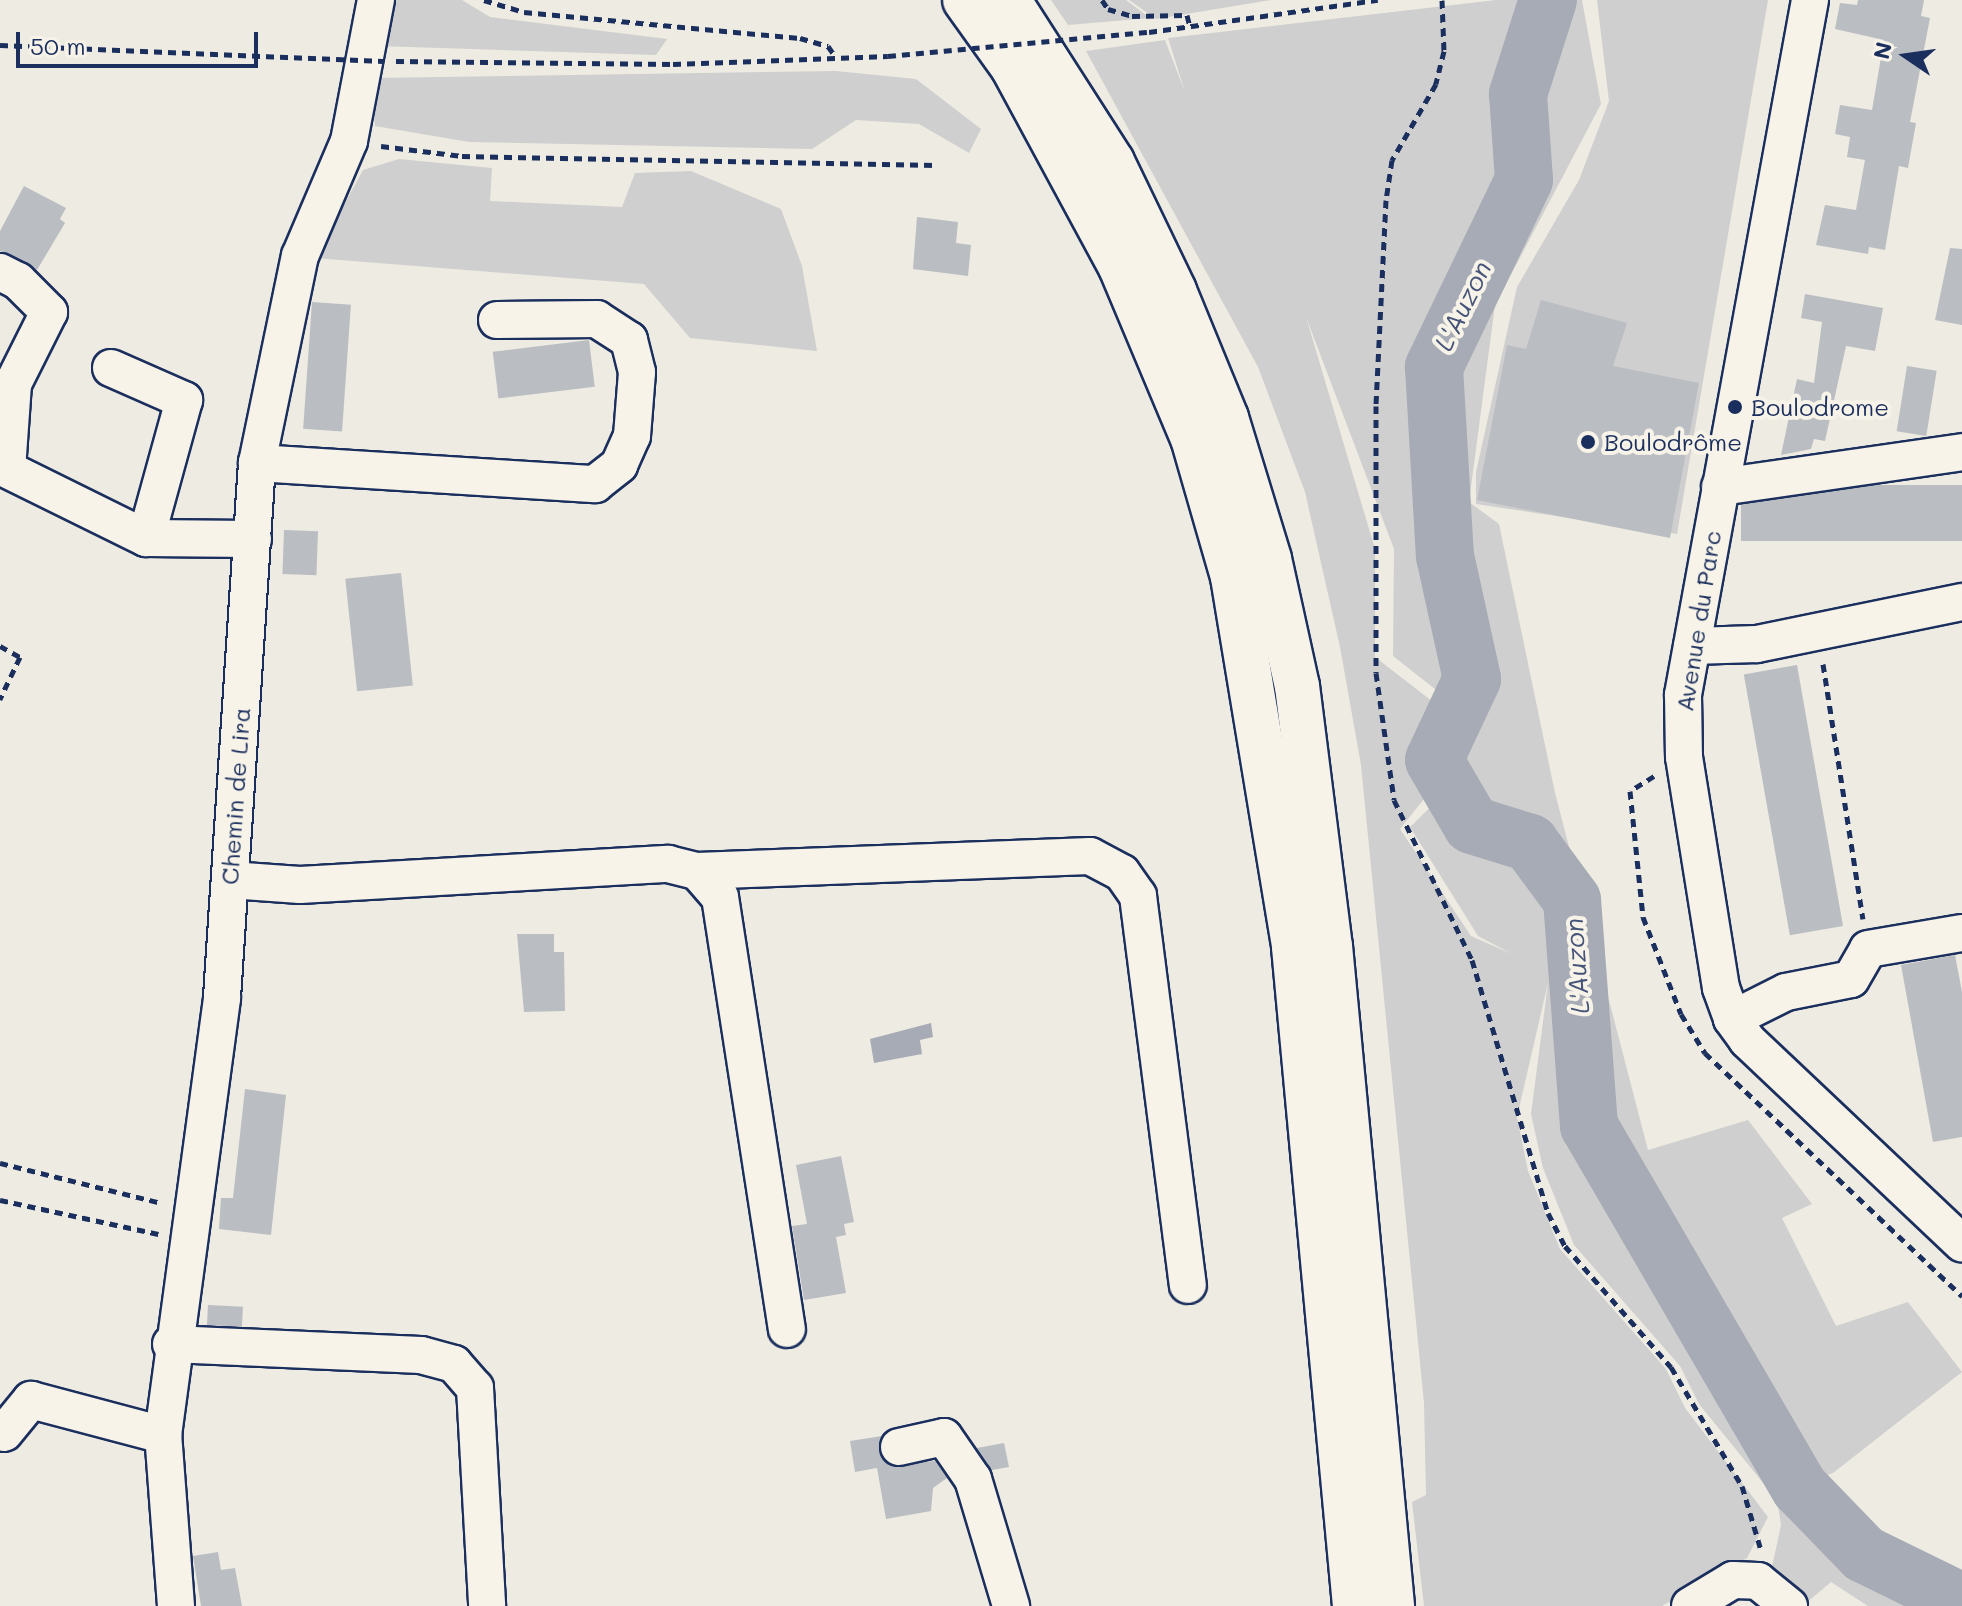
<!DOCTYPE html>
<meta charset="utf-8">
<style>
body{margin:0}
#map{position:relative;width:1962px;height:1606px;overflow:hidden;background:#eeebe2;font-family:Mali,sans-serif}
div>[style]{position:absolute}
[style*='--x']{left:calc(var(--x)*1px);top:calc(var(--y)*1px);width:calc(var(--w)*1px);rotate:calc(var(--a)*1deg)}
.green>*{inset:0;background:#cfcfcf}
.water>*{inset:0;background:#a6abb5}
.river>*{height:58px;margin:-29px;padding:0 29px;transform-origin:29px;border-radius:29px;background:#a6abb5}
.building>*{inset:0;background:#babdc2;transform-origin:0 0}
.path>*{height:5px;margin-top:-2.5px;transform-origin:0;background:repeating-linear-gradient(90deg,#1b2f5e 0 8px,transparent 0 14px)}
.roads{filter:drop-shadow(2px 0 #1b2f5e) drop-shadow(-2px 0 #1b2f5e) drop-shadow(0 2px #1b2f5e) drop-shadow(0 -2px #1b2f5e)}
.minor>*{height:36px;margin:-18px;padding:0 18px;transform-origin:18px;border-radius:18px;background:#f7f3e8}
.major>*{height:44px;margin:-22px;padding:0 22px;transform-origin:22px;border-radius:22px;background:#f7f3e8}
.path-bridge>*{height:5px;margin-top:-2.5px;transform-origin:0;background:repeating-linear-gradient(90deg,#1b2f5e 0 8px,transparent 0 14px)}
.dots>*{width:22px;height:22px;translate:-50% -50%;box-sizing:border-box;border:4px solid #f7f3e8;border-radius:50%}
span{translate:-50% -50%;white-space:nowrap;text-align:center;line-height:1.15;-webkit-text-stroke:8px #f7f3e8;paint-order:stroke}
.poi-label{font-size:24px;color:#1b2f5e}
.left{translate:0 -50%;text-align:left}
.street-label{font-size:24px;color:#1b2f5e}
.water-label{font-size:26px;color:#455478;font-style:italic}
.north{position:absolute;left:1866px;top:16px;width:80px;height:80px;-webkit-text-stroke:6px #f7f3e8;paint-order:stroke;rotate:283deg;font-size:22px;font-weight:700;line-height:32px;text-align:center;color:#1b2f5e}
.north::after{content:'';display:block;margin:auto;width:28px;height:36px;background:#1b2f5e;clip-path:polygon(50% 0,100% 100%,50% 72%,0 100%)}
.scale{position:absolute;left:16px;top:32px;width:242px;height:36px;box-sizing:border-box;border:4px solid #1b2f5e;border-top:0;padding-left:10px;font-size:24px;line-height:28px;white-space:nowrap;color:#1b2f5e;-webkit-text-stroke:6px #f7f3e8;paint-order:stroke}
</style>
<div id="map">
<div class="green">
<i style="clip-path:polygon(389px 0,462px 0,490px 17px,667px 39px,656px 55px,377px 46px)"></i>
<i style="clip-path:polygon(1051px 0,1126px 0,1150px 18px,1068px 25px)"></i>
<i style="clip-path:polygon(1129px 0,1271px 0,1156px 19px)"></i>
<i style="clip-path:polygon(evenodd,1496px 0,1582px 0,1601px 104px,1495px 305px,1469px 502px,1499px 524px,1555px 793px,1648px 1150px,1748px 1120px,1812px 1204px,1782px 1218px,1836px 1326px,1908px 1302px,1962px 1372px,1833px 1473px,1791px 1488px,1854px 1560px,1946px 1606px,1868px 1606px,1831px 1582px,1805px 1604px,1770px 1576px,1781px 1525px,1777px 1500px,1699px 1404px,1680px 1366px,1574px 1245px,1543px 1168px,1531px 1114px,1548px 983px,1517px 1117px,1528px 1171px,1560px 1249px,1666px 1369px,1685px 1408px,1768px 1517px,1747px 1558px,1662px 1606px,1424px 1606px,1412px 1502px,1426px 1495px,1424px 1403px,1361px 765px,1340px 647px,1305px 492px,1258px 367px,1086px 51px,1165px 40px,1185px 92px,1168px 38px,1496px 0,1306px 317px,1394px 549px,1393px 656px,1468px 715px,1448px 759px,1459px 779px,1410px 827px,1478px 936px,1512px 954px,1471px 936px,1400px 829px,1440px 779px,1429px 759px,1450px 715px,1375px 657px,1375px 549px,1306px 317px)"></i>
<i style="clip-path:polygon(1597px 0,1768px 0,1677px 534px,1476px 504px,1476px 472px,1517px 287px,1579px 180px,1609px 101px)"></i>
<i style="clip-path:polygon(836px 71px,916px 79px,981px 129px,969px 153px,919px 124px,856px 120px,812px 149px,469px 142px,375px 126px,372px 78px)"></i>
<i style="clip-path:polygon(399px 159px,492px 168px,490px 201px,622px 207px,635px 173px,691px 171px,781px 209px,802px 266px,817px 351px,690px 338px,644px 284px,315px 258px,363px 170px)"></i>
</div>
<div class="water">
<i style="clip-path:polygon(931px 1023px,933px 1037px,920px 1040px,922px 1054px,874px 1063px,870px 1039px)"></i>
</div>
<div class="river">
<i style="--x:1548;--y:0;--w:99;--a:107.7"></i>
<i style="--x:1518;--y:94;--w:86;--a:86"></i>
<i style="--x:1524;--y:180;--w:208;--a:115.7"></i>
<i style="--x:1434;--y:367;--w:189;--a:86.7"></i>
<i style="--x:1445;--y:556;--w:126;--a:77.6"></i>
<i style="--x:1472;--y:679;--w:89;--a:115.1"></i>
<i style="--x:1434;--y:760;--w:75;--a:59.7"></i>
<i style="--x:1472;--y:825;--w:61;--a:17.2"></i>
<i style="--x:1530;--y:843;--w:71;--a:53.6"></i>
<i style="--x:1572;--y:900;--w:227;--a:85.7"></i>
<i style="--x:1589;--y:1126;--w:419;--a:59.8"></i>
<i style="--x:1800;--y:1488;--w:92;--a:45.9"></i>
<i style="--x:1864;--y:1554;--w:109;--a:26.1"></i>
</div>
<div class="building">
<i style="clip-path:polygon(1858px 0,1924px 0,1921px 16px,1930px 18px,1910px 122px,1916px 123px,1908px 168px,1899px 166px,1885px 250px,1869px 247px,1868px 254px,1816px 245px,1825px 205px,1856px 210px,1865px 160px,1847px 157px,1850px 137px,1835px 134px,1840px 105px,1872px 110px,1884px 40px,1835px 29px,1840px 3px,1857px 5px)"></i>
<i style="clip-path:polygon(24px 186px,66px 208px,60px 219px,65px 223px,37px 270px,0 251px,0 231px)"></i>
<i style="clip-path:polygon(917px 217px,958px 222px,956px 243px,971px 245px,968px 276px,913px 269px)"></i>
<i style="clip-path:polygon(1950px 248px,1962px 249px,1962px 325px,1935px 320px)"></i>
<i style="clip-path:polygon(1805px 294px,1883px 308px,1875px 351px,1846px 346px,1825px 441px,1814px 439px,1811px 449px,1781px 455px,1797px 379px,1814px 383px,1822px 322px,1801px 318px)"></i>
<i style="clip-path:polygon(1541px 300px,1627px 323px,1613px 366px,1699px 383px,1670px 538px,1477px 500px,1507px 345px,1526px 349px)"></i>
<i style="left:312px;top:302px;width:39px;height:127px;rotate:4deg"></i>
<i style="left:589px;top:340px;width:47px;height:97px;rotate:83deg"></i>
<i style="left:1907px;top:366px;width:30px;height:66px;rotate:9deg"></i>
<i style="left:1962px;top:485px;width:56px;height:221px;rotate:90deg"></i>
<i style="left:284px;top:530px;width:34px;height:44px;rotate:2deg"></i>
<i style="left:401px;top:573px;width:113px;height:56px;rotate:84deg"></i>
<i style="left:1797px;top:665px;width:265px;height:54px;rotate:80deg"></i>
<i style="clip-path:polygon(517px 934px,554px 934px,554px 952px,564px 952px,565px 1011px,524px 1012px)"></i>
<i style="clip-path:polygon(1955px 955px,1962px 992px,1962px 1137px,1933px 1142px,1901px 965px)"></i>
<i style="clip-path:polygon(245px 1089px,286px 1095px,271px 1235px,219px 1229px,221px 1198px,233px 1198px)"></i>
<i style="clip-path:polygon(841px 1156px,854px 1222px,844px 1224px,846px 1235px,836px 1237px,846px 1293px,804px 1300px,792px 1226px,807px 1224px,796px 1165px)"></i>
<i style="left:208px;top:1305px;width:35px;height:20px;rotate:3deg"></i>
<i style="clip-path:polygon(882px 1436px,879px 1452px,889px 1465px,935px 1461px,947px 1478px,933px 1488px,931px 1511px,886px 1519px,877px 1468px,855px 1472px,850px 1441px)"></i>
<i style="clip-path:polygon(1004px 1443px,1009px 1467px,992px 1470px,977px 1448px)"></i>
<i style="clip-path:polygon(218px 1552px,221px 1570px,235px 1568px,242px 1606px,201px 1606px,193px 1556px)"></i>
</div>
<div class="path">
<i style="--x:484;--y:0;--w:42;--a:16.7"></i>
<i style="--x:524;--y:12;--w:277;--a:5.4"></i>
<i style="--x:800;--y:38;--w:29;--a:16"></i>
<i style="--x:828;--y:46;--w:12;--a:55"></i>
<i style="--x:1102;--y:0;--w:11;--a:56"></i>
<i style="--x:1108;--y:9;--w:25;--a:16"></i>
<i style="--x:1132;--y:16;--w:55;--a:-1"></i>
<i style="--x:1187;--y:15;--w:12;--a:76"></i>
<i style="--x:1442;--y:0;--w:51;--a:87.8"></i>
<i style="--x:1444;--y:51;--w:34;--a:104"></i>
<i style="--x:1436;--y:84;--w:88;--a:120.1"></i>
<i style="--x:1392;--y:160;--w:40;--a:98.5"></i>
<i style="--x:1386;--y:200;--w:206;--a:92.8"></i>
<i style="--x:1376;--y:406;--w:267;--a:90"></i>
<i style="--x:1376;--y:673;--w:128;--a:81.9"></i>
<i style="--x:1394;--y:800;--w:178;--a:64"></i>
<i style="--x:1472;--y:960;--w:264;--a:73.3"></i>
<i style="--x:1548;--y:1213;--w:37;--a:63"></i>
<i style="--x:1565;--y:1246;--w:161;--a:48.8"></i>
<i style="--x:1671;--y:1367;--w:139;--a:59.2"></i>
<i style="--x:1742;--y:1486;--w:67;--a:73.5"></i>
<i style="--x:1149;--y:32;--w:231;--a:-8"></i>
<i style="--x:0;--y:45;--w:331;--a:2.4"></i>
<i style="--x:396;--y:61;--w:277;--a:0.6"></i>
<i style="--x:673;--y:64;--w:215;--a:-2.1"></i>
<i style="--x:381;--y:146;--w:82;--a:7"></i>
<i style="--x:462;--y:156;--w:474;--a:1.1"></i>
<i style="--x:0;--y:646;--w:23;--a:29"></i>
<i style="--x:20;--y:657;--w:47;--a:115.5"></i>
<i style="--x:1823;--y:664;--w:258;--a:81.1"></i>
<i style="--x:1654;--y:776;--w:28;--a:148"></i>
<i style="--x:1630;--y:791;--w:127;--a:84.1"></i>
<i style="--x:1643;--y:917;--w:104;--a:68.6"></i>
<i style="--x:1681;--y:1014;--w:46;--a:58.4"></i>
<i style="--x:1705;--y:1053;--w:354;--a:43.4"></i>
<i style="--x:0;--y:1163;--w:167;--a:13.9"></i>
<i style="--x:0;--y:1200;--w:162;--a:12.1"></i>
</div>
<div class="roads">
<div class="minor">
<i style="--x:1810;--y:0;--w:707;--a:100.36"></i>
<i style="--x:1683;--y:695;--w:62;--a:89.1"></i>
<i style="--x:1684;--y:757;--w:234;--a:80.9"></i>
<i style="--x:1721;--y:988;--w:33;--a:70"></i>
<i style="--x:1732;--y:1019;--w:26;--a:54"></i>
<i style="--x:1747;--y:1040;--w:296;--a:43.4"></i>
<i style="--x:0;--y:272;--w:20;--a:27"></i>
<i style="--x:18;--y:281;--w:44;--a:45"></i>
<i style="--x:49;--y:312;--w:80;--a:116.6"></i>
<i style="--x:13;--y:384;--w:85;--a:94"></i>
<i style="--x:111;--y:368;--w:80;--a:23.7"></i>
<i style="--x:184;--y:400;--w:143;--a:105.4"></i>
<i style="--x:257;--y:463;--w:339;--a:3.6"></i>
<i style="--x:595;--y:484;--w:31;--a:-38"></i>
<i style="--x:619;--y:465;--w:32;--a:-66"></i>
<i style="--x:632;--y:436;--w:64;--a:-85.5"></i>
<i style="--x:637;--y:372;--w:33;--a:-104"></i>
<i style="--x:629;--y:340;--w:38;--a:-147"></i>
<i style="--x:597;--y:319;--w:100;--a:179.4"></i>
<i style="--x:0;--y:466;--w:163;--a:26.3"></i>
<i style="--x:146;--y:538;--w:107;--a:0.5"></i>
<i style="--x:1720;--y:487;--w:245;--a:-8.2"></i>
<i style="--x:1692;--y:646;--w:65;--a:-1.8"></i>
<i style="--x:1757;--y:644;--w:209;--a:-11.6"></i>
<i style="--x:697;--y:871;--w:393;--a:-2.2"></i>
<i style="--x:1090;--y:856;--w:36;--a:28"></i>
<i style="--x:1122;--y:873;--w:28;--a:55"></i>
<i style="--x:1138;--y:896;--w:392;--a:82.7"></i>
<i style="--x:230;--y:880;--w:70;--a:4.1"></i>
<i style="--x:300;--y:885;--w:369;--a:-3.3"></i>
<i style="--x:668;--y:864;--w:30;--a:14"></i>
<i style="--x:697;--y:871;--w:35;--a:49"></i>
<i style="--x:720;--y:897;--w:437;--a:81.2"></i>
<i style="--x:1732;--y:1019;--w:60;--a:-26.6"></i>
<i style="--x:1786;--y:992;--w:66;--a:-11.3"></i>
<i style="--x:1851;--y:979;--w:34;--a:-60"></i>
<i style="--x:1868;--y:949;--w:95;--a:-9.7"></i>
<i style="--x:171;--y:1344;--w:250;--a:2.5"></i>
<i style="--x:421;--y:1355;--w:34;--a:15"></i>
<i style="--x:454;--y:1364;--w:32;--a:49"></i>
<i style="--x:475;--y:1388;--w:218;--a:86.8"></i>
<i style="--x:4;--y:1433;--w:43;--a:-50.7"></i>
<i style="--x:31;--y:1400;--w:137;--a:14.9"></i>
<i style="--x:899;--y:1447;--w:46;--a:-12.5"></i>
<i style="--x:944;--y:1437;--w:51;--a:55.4"></i>
<i style="--x:973;--y:1479;--w:133;--a:73.3"></i>
<i style="--x:176;--y:1606;--w:171;--a:-94.3"></i>
<i style="--x:163;--y:1435;--w:442;--a:-82.3"></i>
<i style="--x:222;--y:997;--w:535;--a:-86.25"></i>
<i style="--x:257;--y:463;--w:211;--a:-78.3"></i>
<i style="--x:300;--y:256;--w:125;--a:-66.9"></i>
<i style="--x:349;--y:141;--w:144;--a:-79.2"></i>
<i style="--x:1690;--y:1606;--w:50;--a:-31.2"></i>
<i style="--x:1733;--y:1580;--w:25;--a:2"></i>
<i style="--x:1758;--y:1581;--w:40;--a:39"></i>
</div>
<div class="major">
<i style="--x:965;--y:0;--w:82;--a:54.4"></i>
<i style="--x:1013;--y:67;--w:227;--a:61.6"></i>
<i style="--x:1121;--y:267;--w:186;--a:67.2"></i>
<i style="--x:1193;--y:438;--w:145;--a:73.9"></i>
<i style="--x:1233;--y:577;--w:375;--a:80.6"></i>
<i style="--x:1294;--y:947;--w:662;--a:84.71"></i>
<i style="--x:1008;--y:0;--w:193;--a:57.3"></i>
<i style="--x:1112;--y:162;--w:143;--a:64.3"></i>
<i style="--x:1174;--y:291;--w:137;--a:67.7"></i>
<i style="--x:1226;--y:418;--w:147;--a:73"></i>
<i style="--x:1269;--y:559;--w:130;--a:77.6"></i>
<i style="--x:1297;--y:686;--w:262;--a:82.8"></i>
<i style="--x:1330;--y:946;--w:663;--a:84.63"></i>
</div>
</div>
<div class="path-bridge">
<i style="--x:888;--y:56;--w:262;--a:-5.3"></i>
<i style="--x:336;--y:59;--w:47;--a:2.4"></i>
</div>
<div class="dots">
<i style="left:1735px;top:407px;background:#1b2f5e"></i>
<i style="left:1588px;top:442px;background:#1b2f5e"></i>
</div>
<div class="poi-label">
<span class="left" style="left:1751px;top:407px">Boulodrome</span>
<span class="left" style="left:1604px;top:442px">Boulodrôme</span>
</div>
<div class="street-label">
<span style="left:1698px;top:621px;rotate:-81deg">Avenue du Parc</span>
<span style="left:235px;top:796px;rotate:-86deg">Chemin de Lira</span>
</div>
<div class="water-label">
<span style="left:1463px;top:306px;rotate:-64deg">L'Auzon</span>
<span style="left:1577px;top:966px;rotate:-94deg">L'Auzon</span>
</div>
<div class="north">N</div>
<div class="scale">50 m</div>
</div>
